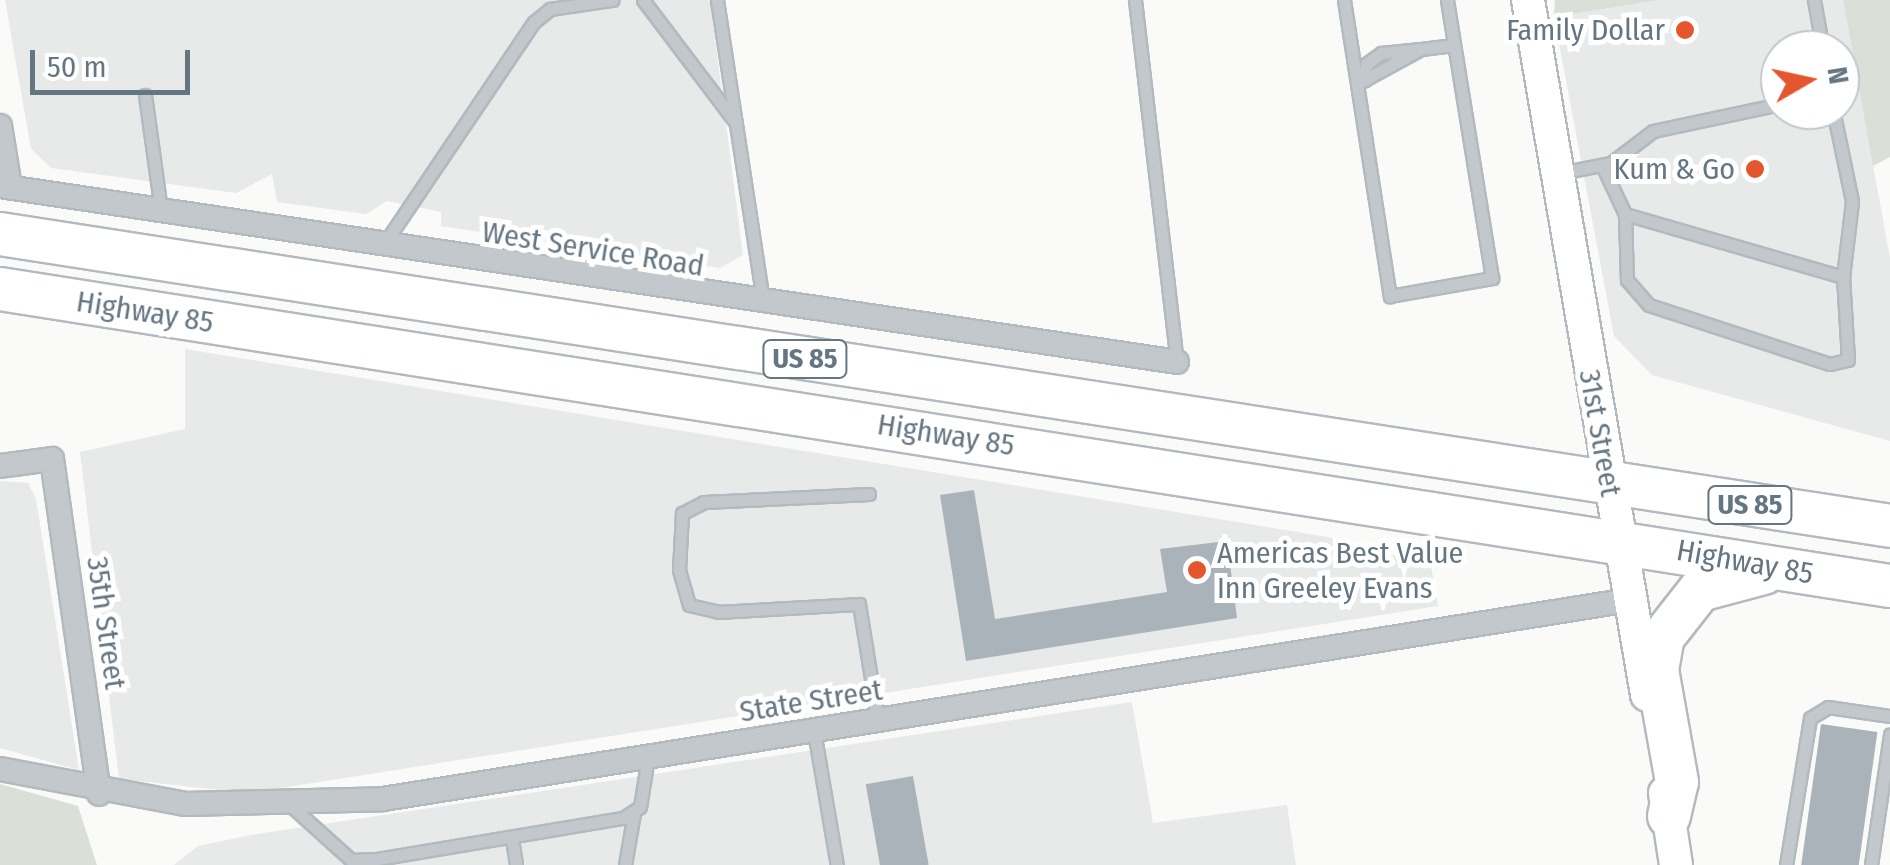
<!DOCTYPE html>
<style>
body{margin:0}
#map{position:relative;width:1890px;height:865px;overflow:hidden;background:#fafaf8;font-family:"Fira Sans Condensed",sans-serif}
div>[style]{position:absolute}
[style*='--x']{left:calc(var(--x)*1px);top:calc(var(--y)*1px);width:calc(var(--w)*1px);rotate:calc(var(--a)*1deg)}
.built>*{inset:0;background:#e8e9e9}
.green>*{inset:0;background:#dadfd7}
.building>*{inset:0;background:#aab3b9;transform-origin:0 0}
.roads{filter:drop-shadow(2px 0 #b3babf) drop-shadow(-2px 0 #b3babf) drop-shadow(0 2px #b3babf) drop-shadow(0 -2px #b3babf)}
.lane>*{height:11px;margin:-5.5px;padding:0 5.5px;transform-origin:5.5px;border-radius:5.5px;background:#c3c8cc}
.street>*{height:22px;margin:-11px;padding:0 11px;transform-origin:11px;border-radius:11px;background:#c3c8cc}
.secondary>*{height:32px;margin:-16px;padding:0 16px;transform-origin:16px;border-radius:16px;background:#fff}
.highway>*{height:42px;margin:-21px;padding:0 21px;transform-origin:21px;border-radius:21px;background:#fff}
.dots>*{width:28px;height:28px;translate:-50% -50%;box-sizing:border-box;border:5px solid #fff;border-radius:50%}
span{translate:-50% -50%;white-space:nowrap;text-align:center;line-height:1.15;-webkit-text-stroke:10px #fff;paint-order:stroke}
.shield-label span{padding:2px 8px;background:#fff;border:2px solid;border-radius:8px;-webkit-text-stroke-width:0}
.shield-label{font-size:28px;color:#657683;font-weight:700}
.poi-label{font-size:30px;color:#657683}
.right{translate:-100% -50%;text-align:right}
.left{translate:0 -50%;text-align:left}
.street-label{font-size:30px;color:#657683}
.north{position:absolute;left:1760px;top:30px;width:100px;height:100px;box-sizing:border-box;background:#fff;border:2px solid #c1c8cd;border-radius:50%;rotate:81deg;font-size:28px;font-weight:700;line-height:40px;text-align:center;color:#657683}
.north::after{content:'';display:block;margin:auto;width:35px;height:45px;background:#e4572e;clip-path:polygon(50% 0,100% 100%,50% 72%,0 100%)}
.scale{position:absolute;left:30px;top:50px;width:160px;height:45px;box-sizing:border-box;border:5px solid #657683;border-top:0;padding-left:12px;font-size:30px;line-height:35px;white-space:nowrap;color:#657683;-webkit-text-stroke:8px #fff;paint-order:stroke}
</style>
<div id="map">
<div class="built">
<i style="clip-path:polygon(5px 0,710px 0,743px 255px,720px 268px,441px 226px,441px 212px,387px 201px,366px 214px,277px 202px,272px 174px,236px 193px,51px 168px,31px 149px)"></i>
<i style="clip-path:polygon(evenodd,1659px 0,1843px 0,1890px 258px,1890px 441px,1652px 375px,1614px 336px,1554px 17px,1659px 0,1780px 50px,1840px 50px,1840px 110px,1780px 110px,1780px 50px)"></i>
<i style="clip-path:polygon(185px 349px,1328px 537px,1431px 566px,1438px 606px,249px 793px,119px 779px,80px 452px,185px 429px)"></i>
<i style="clip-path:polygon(0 481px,28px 483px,36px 499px,79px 770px,0 748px)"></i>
<i style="clip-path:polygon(1132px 702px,1153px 823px,1287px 805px,1296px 865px,174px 865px,198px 846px,251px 835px)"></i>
</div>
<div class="green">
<i style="clip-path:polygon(1555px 0,1659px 0,1554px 17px)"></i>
<i style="clip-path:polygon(1843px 0,1890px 0,1890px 157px,1873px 166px)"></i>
<i style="clip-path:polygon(0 784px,78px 806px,97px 865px,0 865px)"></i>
</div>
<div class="building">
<i style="clip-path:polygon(974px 490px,995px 619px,1167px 592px,1160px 549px,1227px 541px,1237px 618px,966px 661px,940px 495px)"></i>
<i style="left:1821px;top:724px;width:57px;height:143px;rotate:8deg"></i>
<i style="left:913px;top:776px;width:90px;height:48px;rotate:80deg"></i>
</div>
<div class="roads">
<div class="lane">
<i style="--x:643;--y:0;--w:154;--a:52.9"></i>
<i style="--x:717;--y:0;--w:305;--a:81.3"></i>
<i style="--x:1135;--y:0;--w:364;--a:83.4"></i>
<i style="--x:1344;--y:0;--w:300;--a:81.2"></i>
<i style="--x:1390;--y:296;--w:104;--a:-10"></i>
<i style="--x:1492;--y:278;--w:282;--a:-99.2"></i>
<i style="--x:1814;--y:0;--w:51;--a:79.8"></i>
<i style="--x:1365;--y:80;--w:16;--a:-86"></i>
<i style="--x:1366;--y:64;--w:19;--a:-36"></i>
<i style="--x:1381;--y:53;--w:40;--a:-5.7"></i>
<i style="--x:1357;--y:84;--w:73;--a:-28.7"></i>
<i style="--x:1421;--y:49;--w:33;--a:-7"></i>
<i style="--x:145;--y:95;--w:116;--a:82.1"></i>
<i style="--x:1602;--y:165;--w:54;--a:64.9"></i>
<i style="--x:1625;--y:214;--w:66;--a:88.3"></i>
<i style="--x:1627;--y:280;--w:33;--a:49"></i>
<i style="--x:1649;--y:305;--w:190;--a:18.1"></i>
<i style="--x:1830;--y:364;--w:18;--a:-13"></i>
<i style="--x:1848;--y:360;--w:83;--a:-93.4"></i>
<i style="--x:1843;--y:277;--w:77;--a:-83.2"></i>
<i style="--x:1852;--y:201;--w:93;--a:-101.8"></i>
<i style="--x:1560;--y:173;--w:52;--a:-11.1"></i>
<i style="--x:1611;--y:163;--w:53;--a:-37.3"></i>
<i style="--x:1653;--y:131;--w:130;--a:-12"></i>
<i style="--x:1625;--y:214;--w:227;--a:16.1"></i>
<i style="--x:384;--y:244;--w:268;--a:-56"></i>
<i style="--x:534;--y:22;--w:21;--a:-39"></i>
<i style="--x:550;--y:9;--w:63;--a:-8.3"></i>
<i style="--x:869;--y:494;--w:165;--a:177.2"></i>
<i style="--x:704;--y:502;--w:25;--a:153"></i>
<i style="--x:682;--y:513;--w:57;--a:93"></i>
<i style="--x:679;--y:570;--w:36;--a:74"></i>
<i style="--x:689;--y:605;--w:31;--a:13"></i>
<i style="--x:719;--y:612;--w:140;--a:-3.3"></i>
<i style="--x:859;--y:604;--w:119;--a:80.8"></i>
<i style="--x:814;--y:731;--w:136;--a:80.3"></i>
<i style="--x:290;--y:805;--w:82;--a:42"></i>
<i style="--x:351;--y:860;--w:26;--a:-2"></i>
<i style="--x:377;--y:859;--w:249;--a:-9.5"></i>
<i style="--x:623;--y:818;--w:20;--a:-33"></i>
<i style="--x:640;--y:807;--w:51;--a:-80.9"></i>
<i style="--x:512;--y:839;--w:26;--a:81"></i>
<i style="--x:625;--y:865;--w:53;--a:-80.2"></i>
<i style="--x:1786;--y:865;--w:149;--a:-80.7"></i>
<i style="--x:1810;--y:718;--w:21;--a:-31"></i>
<i style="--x:1828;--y:707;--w:63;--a:8.3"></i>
<i style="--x:1871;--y:865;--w:132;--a:-81.7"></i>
</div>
<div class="street">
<i style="--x:0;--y:126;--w:62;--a:80.7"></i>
<i style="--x:0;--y:186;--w:1190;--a:8.5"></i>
<i style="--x:0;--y:466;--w:52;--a:-7.7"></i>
<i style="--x:52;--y:459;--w:338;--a:82"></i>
<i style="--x:0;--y:769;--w:188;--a:10.7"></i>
<i style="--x:185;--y:804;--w:198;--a:-1.4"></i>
<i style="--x:383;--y:799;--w:1262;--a:-9.07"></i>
</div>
<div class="secondary">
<i style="--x:1528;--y:0;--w:705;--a:80.28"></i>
<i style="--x:1665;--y:793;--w:73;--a:81.3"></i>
</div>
<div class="highway">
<i style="--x:0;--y:234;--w:1912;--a:8.78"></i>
<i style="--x:0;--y:289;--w:1913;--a:8.93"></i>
<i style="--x:1669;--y:816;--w:35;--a:-77"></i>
<i style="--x:1677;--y:782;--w:114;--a:-100.1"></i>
<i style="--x:1657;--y:670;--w:34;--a:-80"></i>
<i style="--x:1663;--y:637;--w:60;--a:-51.8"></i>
<i style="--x:1700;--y:590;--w:66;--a:-14.9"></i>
</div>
</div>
<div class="dots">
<i style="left:1685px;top:30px;background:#e4572e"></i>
<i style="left:1755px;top:169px;background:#e4572e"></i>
<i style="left:1197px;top:570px;background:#e4572e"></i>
</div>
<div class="shield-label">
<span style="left:805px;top:359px">US 85</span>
<span style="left:1750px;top:505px">US 85</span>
</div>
<div class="poi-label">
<span class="right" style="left:1665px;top:30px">Family Dollar</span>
<span class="right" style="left:1735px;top:169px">Kum &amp; Go</span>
<span class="left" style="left:1217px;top:570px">Americas Best Value<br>Inn Greeley Evans</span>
</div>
<div class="street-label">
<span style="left:593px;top:249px;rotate:9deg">West Service Road</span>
<span style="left:145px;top:312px;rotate:9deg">Highway 85</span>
<span style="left:1600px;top:433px;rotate:80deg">31st Street</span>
<span style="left:946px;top:435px;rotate:9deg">Highway 85</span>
<span style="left:1745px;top:562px;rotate:10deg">Highway 85</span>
<span style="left:106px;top:623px;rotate:82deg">35th Street</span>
<span style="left:811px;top:701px;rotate:-9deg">State Street</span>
</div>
<div class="north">N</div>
<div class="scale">50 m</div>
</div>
